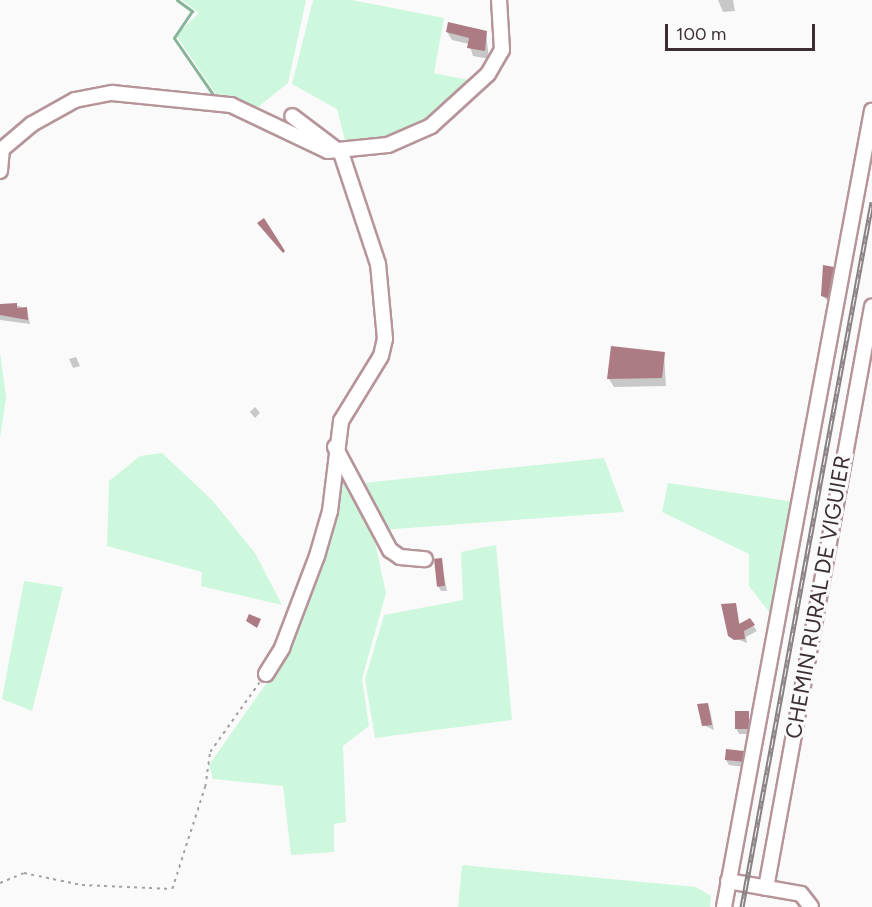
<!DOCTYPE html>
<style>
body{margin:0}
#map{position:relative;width:872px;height:907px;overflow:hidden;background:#fafafa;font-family:Figtree,sans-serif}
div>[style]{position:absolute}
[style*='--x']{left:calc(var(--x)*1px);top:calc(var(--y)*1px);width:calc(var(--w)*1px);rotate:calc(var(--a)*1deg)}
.green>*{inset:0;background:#cef8dd}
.shadow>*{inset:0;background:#0003}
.stream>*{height:3px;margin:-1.5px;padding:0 1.5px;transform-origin:1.5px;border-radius:1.5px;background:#88b599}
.building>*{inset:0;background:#ad7b84;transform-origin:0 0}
.path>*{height:1.5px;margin-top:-0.75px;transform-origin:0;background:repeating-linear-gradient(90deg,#a6a0a1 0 3px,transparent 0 7.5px)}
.roads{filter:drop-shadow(2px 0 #b6959a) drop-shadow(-2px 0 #b6959a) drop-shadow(0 2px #b6959a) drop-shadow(0 -2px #b6959a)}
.minor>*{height:14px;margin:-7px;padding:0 7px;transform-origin:7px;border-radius:7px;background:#fff}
.rail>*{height:5px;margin-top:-2.5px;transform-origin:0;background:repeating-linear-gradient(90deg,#fafafa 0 9px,#8a8183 0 18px);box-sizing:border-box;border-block:2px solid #8a8183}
span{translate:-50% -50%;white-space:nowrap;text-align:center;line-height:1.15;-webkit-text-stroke:6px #fafafa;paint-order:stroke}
.street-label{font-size:22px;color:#3d2f31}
.scale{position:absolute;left:665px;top:24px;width:150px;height:27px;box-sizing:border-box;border:3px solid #3d2f31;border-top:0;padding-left:8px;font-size:18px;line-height:21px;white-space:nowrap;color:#3d2f31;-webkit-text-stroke:4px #fafafa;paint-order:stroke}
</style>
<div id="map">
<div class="green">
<i style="clip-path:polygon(182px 0,306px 0,288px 83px,257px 108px,218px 97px,176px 35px,199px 13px)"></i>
<i style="clip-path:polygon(313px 0,352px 0,444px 18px,434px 73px,474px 81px,433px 121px,383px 142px,347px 148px,337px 109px,292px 84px)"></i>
<i style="clip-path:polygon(0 352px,6px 398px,0 438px)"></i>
<i style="clip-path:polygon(162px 453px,212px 500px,255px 553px,282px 605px,201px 586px,202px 572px,107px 546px,109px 481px,140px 456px)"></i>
<i style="clip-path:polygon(604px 458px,624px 512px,381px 530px,363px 483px)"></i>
<i style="clip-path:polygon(339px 462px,373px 533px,386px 593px,362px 679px,369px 726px,343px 746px,346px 822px,334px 824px,334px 852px,291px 855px,283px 786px,213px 779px,209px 765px,287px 654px,312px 579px)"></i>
<i style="clip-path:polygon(668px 483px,795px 502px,773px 617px,749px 586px,749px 554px,662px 512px)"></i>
<i style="clip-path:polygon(496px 545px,512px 720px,375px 738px,365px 679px,384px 615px,463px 600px,461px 552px)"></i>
<i style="clip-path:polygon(24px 581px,63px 587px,32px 711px,2px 699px)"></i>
<i style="clip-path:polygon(462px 865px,696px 887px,711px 896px,710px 907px,458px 907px)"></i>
</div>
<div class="shadow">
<i style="clip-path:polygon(718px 0,733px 0,735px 11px,723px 12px)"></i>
<i style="clip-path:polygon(447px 32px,486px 33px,489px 59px,473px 56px,469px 44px,452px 40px)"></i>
<i style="clip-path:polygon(833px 268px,836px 273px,831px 303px,822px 296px)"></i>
<i style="clip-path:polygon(16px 305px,27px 309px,30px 324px,0 320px,0 306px)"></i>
<i style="clip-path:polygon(664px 353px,666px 386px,614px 387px,609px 379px)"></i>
<i style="clip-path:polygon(76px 357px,80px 366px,73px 368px,69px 359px)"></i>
<i style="clip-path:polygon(255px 407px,260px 413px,255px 418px,250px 412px)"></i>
<i style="clip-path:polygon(441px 560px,447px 591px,441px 591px,438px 586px)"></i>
<i style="clip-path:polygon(736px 604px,740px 625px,749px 620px,757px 631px,746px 637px,747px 643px,729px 636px)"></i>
<i style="clip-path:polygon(707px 705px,710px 710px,714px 730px,703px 725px)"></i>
<i style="clip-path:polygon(748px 712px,750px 734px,739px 734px,736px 728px)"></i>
<i style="clip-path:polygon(743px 752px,744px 767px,729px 765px,726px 760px)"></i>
</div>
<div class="stream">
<i style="--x:177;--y:0;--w:19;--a:36"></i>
<i style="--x:192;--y:11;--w:32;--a:124"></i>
<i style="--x:174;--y:38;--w:70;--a:55.4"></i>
</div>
<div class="building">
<i style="clip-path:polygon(448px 22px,487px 31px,485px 51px,467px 48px,469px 38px,446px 32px)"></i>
<i style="clip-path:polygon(264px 218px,285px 251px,283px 253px,257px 223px)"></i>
<i style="clip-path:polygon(823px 265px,834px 267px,828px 298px,821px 296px)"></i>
<i style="clip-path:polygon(17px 303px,17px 308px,27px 307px,28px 320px,0 315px,0 304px)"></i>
<i style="clip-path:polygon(611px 346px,665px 352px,662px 378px,607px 379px)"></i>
<i style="left:442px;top:558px;width:28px;height:8px;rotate:84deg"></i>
<i style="clip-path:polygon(736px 603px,739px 624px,750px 618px,755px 625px,744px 631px,745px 639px,734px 640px,728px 636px,721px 604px)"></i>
<i style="clip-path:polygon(249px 614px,261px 619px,257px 628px,246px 621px)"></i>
<i style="clip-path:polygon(708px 703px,712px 725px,702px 726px,697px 704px)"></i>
<i style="left:735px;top:711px;width:14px;height:18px"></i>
<i style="left:726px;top:749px;width:18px;height:11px;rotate:6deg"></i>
</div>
<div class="path">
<i style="--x:0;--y:883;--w:26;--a:-23"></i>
<i style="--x:24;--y:873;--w:59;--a:11.7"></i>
<i style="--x:82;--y:885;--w:90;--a:2.5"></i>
<i style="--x:172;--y:889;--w:107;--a:-72.1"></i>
<i style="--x:205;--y:787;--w:35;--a:-82"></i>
<i style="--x:210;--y:752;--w:85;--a:-54.6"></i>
</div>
<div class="roads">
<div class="minor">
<i style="--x:0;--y:151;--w:42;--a:-40.2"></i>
<i style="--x:32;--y:124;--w:49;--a:-29.2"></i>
<i style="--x:75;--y:100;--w:38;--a:-11"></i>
<i style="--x:112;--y:93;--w:120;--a:5.8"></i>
<i style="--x:231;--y:105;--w:107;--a:25.4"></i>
<i style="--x:328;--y:151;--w:60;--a:-5.7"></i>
<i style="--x:388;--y:145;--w:47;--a:-23.8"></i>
<i style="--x:431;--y:126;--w:77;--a:-42.4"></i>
<i style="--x:488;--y:74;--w:28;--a:-60"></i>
<i style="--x:502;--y:50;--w:50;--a:-93.4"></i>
<i style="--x:0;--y:171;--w:22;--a:-85"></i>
<i style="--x:335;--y:447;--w:117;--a:61.9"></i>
<i style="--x:390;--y:550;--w:12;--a:35"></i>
<i style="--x:400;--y:557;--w:25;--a:5"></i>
<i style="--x:266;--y:674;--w:31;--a:-58"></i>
<i style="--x:282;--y:648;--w:98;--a:-69.2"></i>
<i style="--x:317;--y:556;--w:47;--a:-73.9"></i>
<i style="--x:330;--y:511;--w:91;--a:-83"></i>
<i style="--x:341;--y:421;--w:76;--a:-58.4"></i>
<i style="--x:381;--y:356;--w:17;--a:-77"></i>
<i style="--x:385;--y:339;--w:75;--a:-95.3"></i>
<i style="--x:378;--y:264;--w:117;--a:-108.4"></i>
<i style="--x:341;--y:153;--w:61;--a:-142.9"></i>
<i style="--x:728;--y:881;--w:74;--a:10.1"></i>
<i style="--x:801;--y:894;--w:16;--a:52"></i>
<i style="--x:766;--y:888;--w:591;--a:-79.66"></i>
<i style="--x:724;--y:907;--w:810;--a:-79.47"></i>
</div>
</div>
<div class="rail">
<i style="--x:742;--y:907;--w:717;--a:-79.55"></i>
</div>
<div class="street-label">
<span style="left:818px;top:597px;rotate:-80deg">CHEMIN RURAL DE VIGUIER</span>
</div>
<div class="scale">100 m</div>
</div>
